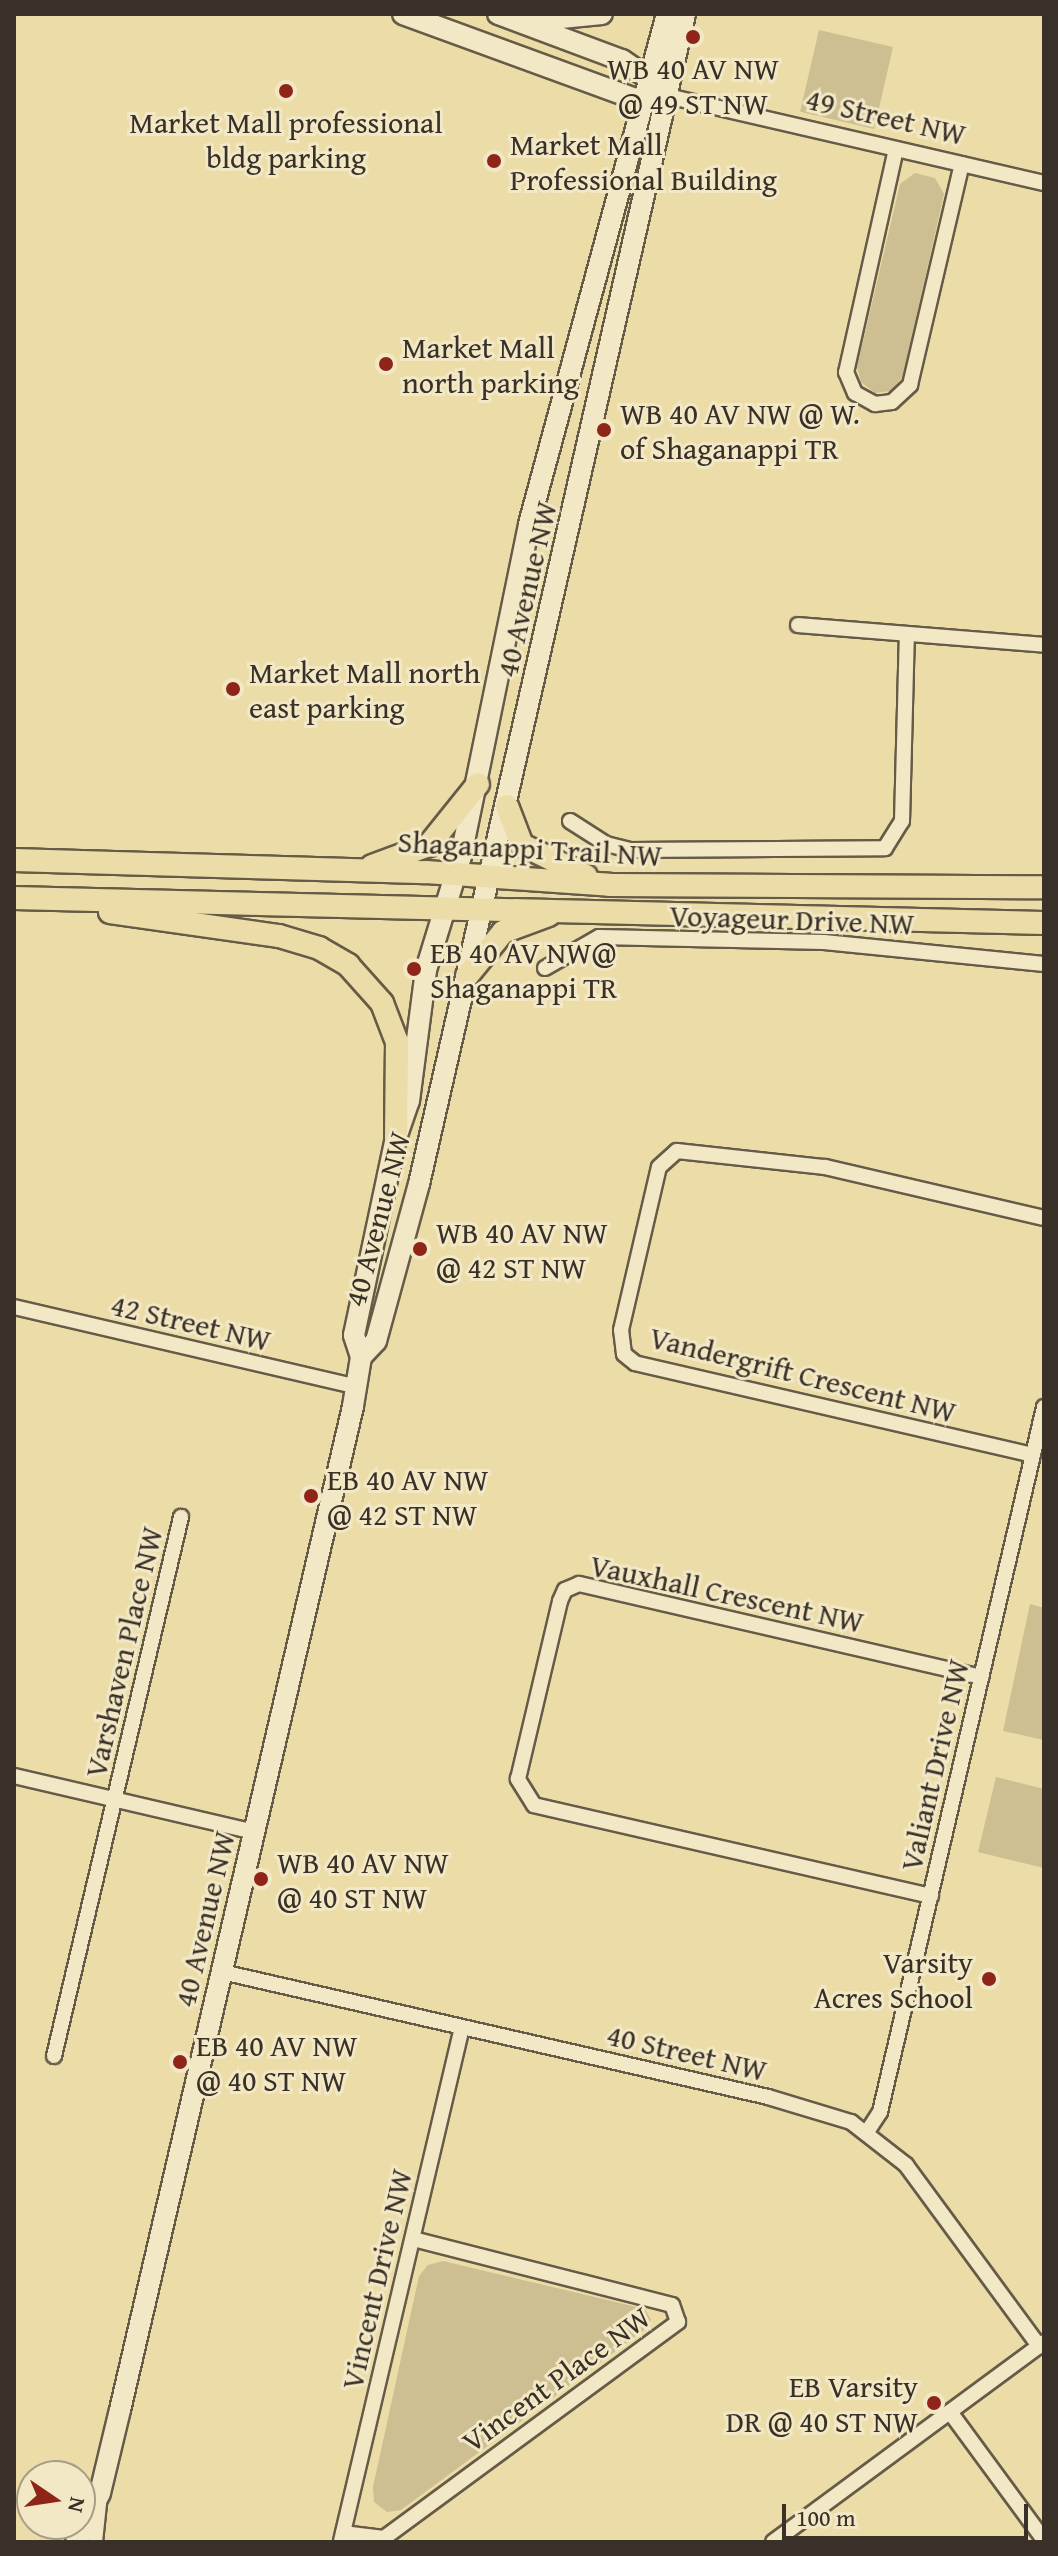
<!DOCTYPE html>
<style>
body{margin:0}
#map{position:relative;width:1058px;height:2556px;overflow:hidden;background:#ebdca8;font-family:"Gentium Book Plus",serif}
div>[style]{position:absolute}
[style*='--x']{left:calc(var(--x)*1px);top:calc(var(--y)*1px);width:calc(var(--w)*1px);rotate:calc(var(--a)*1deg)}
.green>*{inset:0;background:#cdbf92;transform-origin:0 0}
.roads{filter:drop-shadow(2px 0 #665b47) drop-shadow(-2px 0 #665b47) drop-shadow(0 2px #665b47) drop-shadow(0 -2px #665b47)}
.street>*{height:14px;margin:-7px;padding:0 7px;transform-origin:7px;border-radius:7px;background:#f2e8c6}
.secondary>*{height:20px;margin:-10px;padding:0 10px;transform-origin:10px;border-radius:10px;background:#f2e8c6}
.primary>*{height:22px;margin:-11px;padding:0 11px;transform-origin:11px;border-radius:11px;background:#ebdca8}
.dots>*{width:22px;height:22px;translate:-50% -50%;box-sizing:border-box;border:4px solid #f2e8c6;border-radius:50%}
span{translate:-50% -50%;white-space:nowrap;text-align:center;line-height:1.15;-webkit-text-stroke:6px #f2e8c6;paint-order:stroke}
.poi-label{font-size:30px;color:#393027}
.left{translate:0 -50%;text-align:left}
.right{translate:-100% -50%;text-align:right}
.street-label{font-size:30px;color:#393027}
.frame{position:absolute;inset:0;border:16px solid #393027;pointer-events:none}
.north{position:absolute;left:16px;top:2460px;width:80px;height:80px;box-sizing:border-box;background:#f2e8c6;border:2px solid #a89e86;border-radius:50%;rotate:103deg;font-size:22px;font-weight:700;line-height:32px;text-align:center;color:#393027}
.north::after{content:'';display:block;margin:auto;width:28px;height:36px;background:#8f2418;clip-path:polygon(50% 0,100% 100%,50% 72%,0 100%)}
.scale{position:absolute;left:782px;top:2504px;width:246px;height:36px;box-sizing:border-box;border:4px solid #393027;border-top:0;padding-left:10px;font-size:24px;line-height:28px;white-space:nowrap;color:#393027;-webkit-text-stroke:6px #f2e8c6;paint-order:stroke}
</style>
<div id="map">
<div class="green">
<i style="left:819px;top:30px;width:76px;height:84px;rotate:13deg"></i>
<i style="clip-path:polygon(915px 173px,935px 178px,944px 194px,903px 376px,891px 391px,875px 393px,861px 382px,857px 367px,900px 184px)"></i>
<i style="clip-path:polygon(1030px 1604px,1044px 1608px,1044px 1740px,1003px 1731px)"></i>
<i style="clip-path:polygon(996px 1777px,1044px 1789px,1044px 1868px,978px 1852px)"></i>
<i style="clip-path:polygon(443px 2261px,645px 2309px,651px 2320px,644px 2330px,401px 2510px,387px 2512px,374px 2502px,373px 2487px,419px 2276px,428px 2265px)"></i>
</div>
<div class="roads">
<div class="street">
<i style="--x:667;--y:96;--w:387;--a:13"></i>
<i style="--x:896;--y:149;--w:229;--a:102.6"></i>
<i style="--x:846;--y:372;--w:23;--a:67"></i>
<i style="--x:855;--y:393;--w:23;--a:29"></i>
<i style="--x:875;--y:404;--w:17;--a:-7"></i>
<i style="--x:892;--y:402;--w:25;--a:-43"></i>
<i style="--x:910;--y:385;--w:227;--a:-76.8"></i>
<i style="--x:798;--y:625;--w:247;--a:4.6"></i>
<i style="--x:570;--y:821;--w:43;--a:32.6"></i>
<i style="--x:606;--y:844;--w:25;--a:14"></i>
<i style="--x:630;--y:850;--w:255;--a:-0.4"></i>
<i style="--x:885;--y:848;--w:32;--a:-58"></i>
<i style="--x:902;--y:821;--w:186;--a:-88.5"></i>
<i style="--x:545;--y:968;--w:62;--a:-29.9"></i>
<i style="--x:599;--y:937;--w:225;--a:1.3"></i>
<i style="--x:824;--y:942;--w:221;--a:5.7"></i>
<i style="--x:14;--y:1307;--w:352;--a:13.1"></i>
<i style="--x:1033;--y:1455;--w:408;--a:-167"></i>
<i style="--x:635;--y:1363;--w:14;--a:-141"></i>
<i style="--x:624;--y:1354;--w:24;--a:-97"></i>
<i style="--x:621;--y:1330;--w:167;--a:-76.9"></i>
<i style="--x:659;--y:1167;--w:24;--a:-42"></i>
<i style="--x:677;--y:1151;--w:149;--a:6.2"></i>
<i style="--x:825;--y:1167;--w:225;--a:13.1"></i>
<i style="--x:14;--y:1776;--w:246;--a:13.1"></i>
<i style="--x:931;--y:1896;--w:407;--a:-167.1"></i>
<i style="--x:534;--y:1805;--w:31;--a:-122"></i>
<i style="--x:518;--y:1779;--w:183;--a:-76.7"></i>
<i style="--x:560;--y:1601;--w:12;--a:-66"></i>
<i style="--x:565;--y:1590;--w:15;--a:-23"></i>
<i style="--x:579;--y:1584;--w:413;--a:13"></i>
<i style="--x:222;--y:1972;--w:560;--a:12.89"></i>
<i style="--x:768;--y:2097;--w:87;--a:16.8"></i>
<i style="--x:851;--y:2122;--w:70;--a:38"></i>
<i style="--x:906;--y:2165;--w:225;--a:53.7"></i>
<i style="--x:54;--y:2056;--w:554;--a:-76.74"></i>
<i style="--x:867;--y:2132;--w:24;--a:-57"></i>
<i style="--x:880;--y:2112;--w:724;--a:-76.9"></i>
<i style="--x:950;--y:2412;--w:159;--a:53.7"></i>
<i style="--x:343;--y:2533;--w:41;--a:7"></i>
<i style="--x:384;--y:2538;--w:365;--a:-36.3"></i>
<i style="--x:678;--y:2322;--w:18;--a:-109"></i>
<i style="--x:672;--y:2305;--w:267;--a:-165.7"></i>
<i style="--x:341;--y:2541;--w:528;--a:-76.75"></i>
<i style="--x:95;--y:2542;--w:39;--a:-84"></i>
<i style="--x:773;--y:2542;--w:337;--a:-36.4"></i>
</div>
<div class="secondary">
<i style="--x:403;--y:14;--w:256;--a:20.1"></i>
<i style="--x:643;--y:102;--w:13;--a:-13"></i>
<i style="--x:498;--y:14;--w:132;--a:20.4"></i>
<i style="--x:622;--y:60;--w:42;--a:34.4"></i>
<i style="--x:533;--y:14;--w:28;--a:8"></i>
<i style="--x:561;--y:18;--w:41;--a:-5.6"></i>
<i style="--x:361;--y:1357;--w:22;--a:-47"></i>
<i style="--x:376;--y:1341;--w:163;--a:-74.7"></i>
<i style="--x:419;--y:1184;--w:1200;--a:-77.19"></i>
<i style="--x:76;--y:2542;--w:55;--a:-63.9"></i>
<i style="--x:100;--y:2493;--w:85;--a:-76.5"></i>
<i style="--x:120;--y:2410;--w:1031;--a:-76.93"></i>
<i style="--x:353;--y:1406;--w:50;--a:-80.7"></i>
<i style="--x:361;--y:1357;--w:23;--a:-108"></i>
<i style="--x:354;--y:1335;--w:201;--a:-78"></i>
<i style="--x:396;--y:1138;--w:39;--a:-71"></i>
<i style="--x:409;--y:1101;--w:132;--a:-82.6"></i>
<i style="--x:426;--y:970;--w:119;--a:-72.9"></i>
<i style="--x:461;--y:856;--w:339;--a:-78.4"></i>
<i style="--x:529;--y:524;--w:528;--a:-74.86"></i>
</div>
<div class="primary">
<i style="--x:507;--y:806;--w:42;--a:69"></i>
<i style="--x:522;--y:845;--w:71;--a:25.8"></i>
<i style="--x:14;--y:860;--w:412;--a:1.7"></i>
<i style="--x:426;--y:872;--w:184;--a:4"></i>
<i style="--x:610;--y:885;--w:434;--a:0.3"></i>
<i style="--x:372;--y:866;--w:61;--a:-20.2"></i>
<i style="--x:429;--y:845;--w:78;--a:-51.2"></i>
<i style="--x:14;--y:898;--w:1030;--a:1.39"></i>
<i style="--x:110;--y:912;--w:171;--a:8.1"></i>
<i style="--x:279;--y:936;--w:42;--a:16.7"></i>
<i style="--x:319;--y:948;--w:34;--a:30"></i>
<i style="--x:348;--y:965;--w:51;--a:48.2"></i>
<i style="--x:382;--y:1003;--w:42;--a:69"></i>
<i style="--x:397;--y:1042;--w:96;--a:90.6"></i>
<i style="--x:467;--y:976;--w:57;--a:-50.7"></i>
<i style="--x:503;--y:932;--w:49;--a:-20.3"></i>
</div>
</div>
<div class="dots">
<i style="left:693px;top:37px;background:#8f2418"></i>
<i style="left:286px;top:91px;background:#8f2418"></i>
<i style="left:494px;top:161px;background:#8f2418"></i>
<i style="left:386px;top:364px;background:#8f2418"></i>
<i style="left:604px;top:430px;background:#8f2418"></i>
<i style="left:233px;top:689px;background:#8f2418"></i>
<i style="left:414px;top:969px;background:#8f2418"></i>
<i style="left:420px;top:1249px;background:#8f2418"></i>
<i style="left:311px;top:1496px;background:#8f2418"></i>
<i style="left:261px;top:1879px;background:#8f2418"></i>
<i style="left:989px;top:1979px;background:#8f2418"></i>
<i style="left:180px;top:2062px;background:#8f2418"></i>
<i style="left:934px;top:2403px;background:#8f2418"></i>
</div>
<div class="poi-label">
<span style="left:693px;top:85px">WB 40 AV NW<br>@ 49 ST NW</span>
<span style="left:286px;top:139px">Market Mall professional<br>bldg parking</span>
<span class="left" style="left:510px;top:161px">Market Mall<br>Professional Building</span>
<span class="left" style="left:402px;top:364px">Market Mall<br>north parking</span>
<span class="left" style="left:620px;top:430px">WB 40 AV NW @ W.<br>of Shaganappi TR</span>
<span class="left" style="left:249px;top:689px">Market Mall north<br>east parking</span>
<span class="left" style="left:430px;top:969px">EB 40 AV NW@<br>Shaganappi TR</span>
<span class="left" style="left:436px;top:1249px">WB 40 AV NW<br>@ 42 ST NW</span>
<span class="left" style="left:327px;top:1496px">EB 40 AV NW<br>@ 42 ST NW</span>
<span class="left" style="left:277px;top:1879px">WB 40 AV NW<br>@ 40 ST NW</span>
<span class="right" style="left:973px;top:1979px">Varsity<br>Acres School</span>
<span class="left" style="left:196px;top:2062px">EB 40 AV NW<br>@ 40 ST NW</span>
<span class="right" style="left:918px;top:2403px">EB Varsity<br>DR @ 40 ST NW</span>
</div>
<div class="street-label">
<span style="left:886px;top:116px;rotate:13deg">49 Street NW</span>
<span style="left:526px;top:589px;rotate:-77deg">40 Avenue NW</span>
<span style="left:530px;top:848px;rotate:3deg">Shaganappi Trail NW</span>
<span style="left:792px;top:919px;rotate:2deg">Voyageur Drive NW</span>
<span style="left:377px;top:1219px;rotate:-75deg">40 Avenue NW</span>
<span style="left:191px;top:1322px;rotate:13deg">42 Street NW</span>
<span style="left:803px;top:1374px;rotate:14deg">Vandergrift Crescent NW</span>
<span style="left:727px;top:1593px;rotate:12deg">Vauxhall Crescent NW</span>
<span style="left:123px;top:1652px;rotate:-77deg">Varshaven Place NW</span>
<span style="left:934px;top:1765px;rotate:-77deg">Valiant Drive NW</span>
<span style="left:204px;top:1919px;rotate:-77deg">40 Avenue NW</span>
<span style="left:687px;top:2052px;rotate:13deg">40 Street NW</span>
<span style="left:376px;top:2279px;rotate:-77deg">Vincent Drive NW</span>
<span style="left:556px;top:2379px;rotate:-36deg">Vincent Place NW</span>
</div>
<div class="frame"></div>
<div class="north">N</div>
<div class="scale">100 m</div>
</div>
